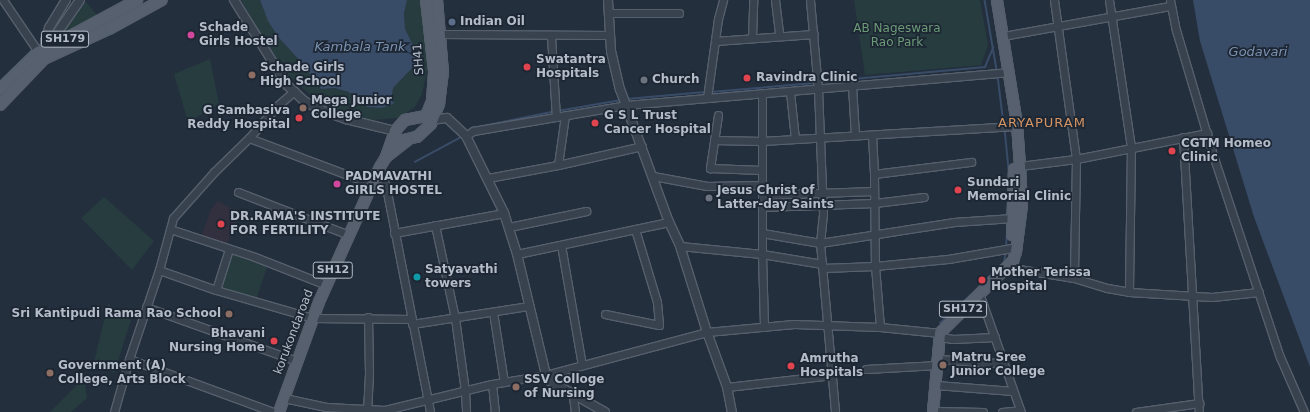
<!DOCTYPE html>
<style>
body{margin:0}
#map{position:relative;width:1310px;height:412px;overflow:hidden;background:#242f3e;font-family:"DejaVu Sans",sans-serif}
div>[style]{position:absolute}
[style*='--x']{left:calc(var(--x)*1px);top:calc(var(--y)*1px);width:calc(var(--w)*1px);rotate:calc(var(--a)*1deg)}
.medical>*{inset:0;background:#32303f}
.green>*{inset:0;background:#263c3f;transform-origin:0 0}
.water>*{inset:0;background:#394c67}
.stream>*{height:1.5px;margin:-0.75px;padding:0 0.75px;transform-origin:0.75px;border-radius:0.75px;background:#394c67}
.roads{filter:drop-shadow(1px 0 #565f6c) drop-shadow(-1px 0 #565f6c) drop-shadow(0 1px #565f6c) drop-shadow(0 -1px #565f6c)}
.minor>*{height:7px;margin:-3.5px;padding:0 3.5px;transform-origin:3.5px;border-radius:3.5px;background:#38414e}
.tertiary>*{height:8px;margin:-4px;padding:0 4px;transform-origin:4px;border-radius:4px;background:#38414e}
.primary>*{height:10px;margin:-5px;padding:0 5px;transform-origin:5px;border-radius:5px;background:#56606e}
.dots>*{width:11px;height:11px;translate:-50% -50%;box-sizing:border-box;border:2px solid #1d2633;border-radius:50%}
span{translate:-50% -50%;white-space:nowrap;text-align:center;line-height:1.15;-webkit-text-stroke:3.5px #1d2633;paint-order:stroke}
.shield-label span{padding:1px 3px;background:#1d2633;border:1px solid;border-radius:3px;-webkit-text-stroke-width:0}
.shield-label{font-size:11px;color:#b4bcc9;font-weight:700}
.poi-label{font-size:12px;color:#b4bcc9;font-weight:700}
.left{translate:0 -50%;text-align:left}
.right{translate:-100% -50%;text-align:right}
.park-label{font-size:12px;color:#6b9a76}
.street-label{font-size:12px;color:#b4bcc9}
.water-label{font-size:13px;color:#7c92b1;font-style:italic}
.neighbourhood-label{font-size:13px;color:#d59563;letter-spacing:1px}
</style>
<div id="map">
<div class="medical">
<i style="clip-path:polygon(218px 201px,240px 213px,227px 244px,202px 235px,211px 209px)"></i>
</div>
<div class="green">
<i style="clip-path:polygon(241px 0,260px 0,264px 11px,279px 38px,301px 62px,321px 89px,335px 88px,347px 92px,356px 96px,363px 104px,373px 108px,381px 108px,389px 106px,393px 88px,414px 66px,416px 59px,414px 47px,405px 29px,404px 13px,407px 0,421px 0,428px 66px,422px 94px,415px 107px,398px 118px,373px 120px,340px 114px,316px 100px,290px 77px,266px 43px)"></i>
<i style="clip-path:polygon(854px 0,980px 0,988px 45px,981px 65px,865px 75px)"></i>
<i style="clip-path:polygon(86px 2px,98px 16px,68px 32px,65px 28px)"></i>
<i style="clip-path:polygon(210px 59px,219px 104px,188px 122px,174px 74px)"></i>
<i style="clip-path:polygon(104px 197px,154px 241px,132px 270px,81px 218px)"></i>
<i style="left:231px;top:252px;width:39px;height:38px;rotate:19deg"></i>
<i style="clip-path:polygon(108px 304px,131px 320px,114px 373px,94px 362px)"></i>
<i style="clip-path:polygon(84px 378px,87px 398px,71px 412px,50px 412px)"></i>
</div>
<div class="water">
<i style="clip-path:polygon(260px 0,407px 0,404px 13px,405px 29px,414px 47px,416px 59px,414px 66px,393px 88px,392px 95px,394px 103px,389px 106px,381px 108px,367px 107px,356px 96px,348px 92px,335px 88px,321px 89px,301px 62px,279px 38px,268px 21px)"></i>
<i style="clip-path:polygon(1193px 0,1310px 0,1310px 367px,1254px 217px,1200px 41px)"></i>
</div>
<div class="stream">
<i style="--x:985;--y:0;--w:71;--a:80.3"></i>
<i style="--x:998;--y:76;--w:48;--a:82.9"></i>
<i style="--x:820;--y:82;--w:166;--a:-5.2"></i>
<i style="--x:985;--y:67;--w:21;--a:-67"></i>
<i style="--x:711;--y:92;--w:104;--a:-4.9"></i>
<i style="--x:627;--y:99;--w:78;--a:-5.1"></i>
<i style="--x:558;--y:111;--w:64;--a:-9.9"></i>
<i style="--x:478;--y:127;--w:76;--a:-11.5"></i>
<i style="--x:1005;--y:129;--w:40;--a:84.3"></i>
<i style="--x:415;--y:162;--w:55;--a:-28.4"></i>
<i style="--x:1006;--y:247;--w:14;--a:-86"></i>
<i style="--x:1004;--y:263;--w:12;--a:-81"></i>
<i style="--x:940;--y:323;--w:40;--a:-42"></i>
</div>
<div class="roads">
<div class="minor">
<i style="--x:3;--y:0;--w:68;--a:55.8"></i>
<i style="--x:775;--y:0;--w:35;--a:83"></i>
<i style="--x:810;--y:0;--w:89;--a:84.9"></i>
<i style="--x:818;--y:89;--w:125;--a:87.7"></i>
<i style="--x:823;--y:214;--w:29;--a:96"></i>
<i style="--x:820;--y:243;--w:170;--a:84.9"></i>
<i style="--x:1054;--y:0;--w:161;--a:82.1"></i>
<i style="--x:1076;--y:159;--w:119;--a:91"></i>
<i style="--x:1109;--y:0;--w:149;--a:81.5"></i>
<i style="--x:1131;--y:147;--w:145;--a:90.8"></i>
<i style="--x:1170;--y:0;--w:31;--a:79"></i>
<i style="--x:1176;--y:30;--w:134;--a:73.5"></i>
<i style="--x:1214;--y:158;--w:210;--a:71.7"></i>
<i style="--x:1280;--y:357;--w:60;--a:66.4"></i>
<i style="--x:608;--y:13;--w:71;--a:0"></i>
<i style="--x:441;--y:34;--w:169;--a:0.3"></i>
<i style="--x:551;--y:36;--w:81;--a:86.5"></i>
<i style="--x:1003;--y:36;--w:170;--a:-10.2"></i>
<i style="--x:752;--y:37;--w:37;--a:-88"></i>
<i style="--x:715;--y:41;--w:99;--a:-4"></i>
<i style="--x:852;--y:86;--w:49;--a:86.5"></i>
<i style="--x:790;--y:92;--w:47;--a:83.9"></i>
<i style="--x:762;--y:94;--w:160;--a:90"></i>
<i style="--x:762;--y:254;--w:73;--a:88.4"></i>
<i style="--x:707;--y:98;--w:80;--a:-82.1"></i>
<i style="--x:718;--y:19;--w:20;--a:-75"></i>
<i style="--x:718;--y:115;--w:54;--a:98.6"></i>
<i style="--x:710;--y:168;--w:52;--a:2.2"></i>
<i style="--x:872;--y:135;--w:39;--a:87"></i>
<i style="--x:874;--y:174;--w:92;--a:89.4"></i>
<i style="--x:875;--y:266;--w:61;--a:85.3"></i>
<i style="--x:466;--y:136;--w:9;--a:-36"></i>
<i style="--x:473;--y:131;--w:155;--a:-9.6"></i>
<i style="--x:626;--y:105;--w:377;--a:-4.9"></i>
<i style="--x:1183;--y:137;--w:275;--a:86.7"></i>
<i style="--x:249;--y:138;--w:131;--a:20.5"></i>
<i style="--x:714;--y:140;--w:48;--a:1.2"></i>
<i style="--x:762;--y:141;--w:250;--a:-3.4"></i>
<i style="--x:558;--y:165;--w:50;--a:-82"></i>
<i style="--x:1020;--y:166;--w:56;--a:-7.1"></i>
<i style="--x:1076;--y:159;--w:134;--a:-11.2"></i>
<i style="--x:380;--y:167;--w:21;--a:73"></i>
<i style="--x:386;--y:187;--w:229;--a:78.9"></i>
<i style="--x:874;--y:174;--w:98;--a:-7.1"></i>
<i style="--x:653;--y:176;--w:55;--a:10.5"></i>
<i style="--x:707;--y:186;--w:55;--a:-1"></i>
<i style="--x:488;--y:178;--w:71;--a:-10.5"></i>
<i style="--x:558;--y:165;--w:86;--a:-12.7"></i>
<i style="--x:238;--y:192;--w:119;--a:21.2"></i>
<i style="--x:762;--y:195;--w:112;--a:-2"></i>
<i style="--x:762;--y:207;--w:113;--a:-2"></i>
<i style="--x:875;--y:203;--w:49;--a:-7"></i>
<i style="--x:435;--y:225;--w:95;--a:77.9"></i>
<i style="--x:455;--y:318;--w:74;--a:82.2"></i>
<i style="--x:465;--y:391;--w:21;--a:87"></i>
<i style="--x:509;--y:227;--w:79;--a:-11.7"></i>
<i style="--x:170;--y:229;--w:89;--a:18.2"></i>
<i style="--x:255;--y:257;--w:76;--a:21.5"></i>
<i style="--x:394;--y:233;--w:112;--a:-10.3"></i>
<i style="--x:762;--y:233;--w:59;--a:9.8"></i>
<i style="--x:820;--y:243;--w:136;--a:-8.9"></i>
<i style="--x:954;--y:222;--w:59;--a:-3.9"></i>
<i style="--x:561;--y:245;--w:122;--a:80.1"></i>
<i style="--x:680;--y:246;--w:82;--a:5.6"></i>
<i style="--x:762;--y:254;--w:61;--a:9.5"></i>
<i style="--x:517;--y:254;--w:155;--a:-11.9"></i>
<i style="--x:1006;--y:267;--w:69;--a:9.2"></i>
<i style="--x:1074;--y:278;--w:34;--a:17"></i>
<i style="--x:1107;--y:288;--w:22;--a:10"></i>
<i style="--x:1129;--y:292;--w:83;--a:3.4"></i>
<i style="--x:1212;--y:297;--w:47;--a:-6.1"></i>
<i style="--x:823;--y:268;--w:52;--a:-2.2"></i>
<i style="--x:875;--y:266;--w:73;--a:-5.5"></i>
<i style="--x:948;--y:259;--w:65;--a:-9.8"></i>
<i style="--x:159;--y:270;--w:60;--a:19.3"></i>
<i style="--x:216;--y:290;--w:101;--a:16.1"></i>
<i style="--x:313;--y:318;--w:98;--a:0.6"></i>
<i style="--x:216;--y:290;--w:43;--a:-72.4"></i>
<i style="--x:979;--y:293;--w:126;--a:70.6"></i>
<i style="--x:146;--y:307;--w:160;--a:19.7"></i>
<i style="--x:493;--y:312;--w:71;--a:81.1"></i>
<i style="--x:605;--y:314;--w:55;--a:11.5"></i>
<i style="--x:659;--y:325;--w:23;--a:-95"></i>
<i style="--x:657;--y:302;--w:76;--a:-106.8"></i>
<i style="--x:412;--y:324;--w:117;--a:-8.8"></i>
<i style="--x:940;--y:337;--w:13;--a:9"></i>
<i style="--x:953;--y:339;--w:42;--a:-2.7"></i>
<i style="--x:129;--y:359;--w:153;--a:20.2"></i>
<i style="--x:939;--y:359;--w:52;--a:4.4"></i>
<i style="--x:991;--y:363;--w:12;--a:-9"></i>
<i style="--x:866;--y:369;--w:72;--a:-3.2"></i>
<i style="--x:492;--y:384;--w:28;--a:84"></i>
<i style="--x:936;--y:385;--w:77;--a:4.5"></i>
<i style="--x:727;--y:387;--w:106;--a:-6.5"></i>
<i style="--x:573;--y:396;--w:16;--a:83"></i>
<i style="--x:284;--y:398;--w:43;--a:12.1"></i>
<i style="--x:326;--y:407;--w:59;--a:2.9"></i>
<i style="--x:385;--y:410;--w:110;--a:-13.7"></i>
<i style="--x:492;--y:384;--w:55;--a:-9.5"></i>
<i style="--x:546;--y:375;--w:167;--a:-15"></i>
<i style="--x:707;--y:332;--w:87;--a:-5.3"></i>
<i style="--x:794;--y:324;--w:86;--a:2"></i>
<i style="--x:880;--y:327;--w:60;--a:5.7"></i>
<i style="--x:933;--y:411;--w:50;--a:1.1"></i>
<i style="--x:114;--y:412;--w:55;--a:-74.2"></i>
<i style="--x:129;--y:359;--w:94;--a:-71.4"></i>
<i style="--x:159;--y:270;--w:54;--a:-74.9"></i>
<i style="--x:173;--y:218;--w:62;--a:-48.3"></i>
<i style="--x:214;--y:172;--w:49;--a:-44.2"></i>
<i style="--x:249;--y:138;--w:43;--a:-48.8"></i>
<i style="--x:277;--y:106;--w:23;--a:-41"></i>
<i style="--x:367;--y:412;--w:39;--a:-87"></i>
<i style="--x:369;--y:373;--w:56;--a:-91"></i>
<i style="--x:1002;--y:412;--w:18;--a:-6"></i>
<i style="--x:1136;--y:412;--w:64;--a:-8.1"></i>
</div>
<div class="tertiary">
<i style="--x:234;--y:0;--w:100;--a:58.1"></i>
<i style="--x:287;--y:85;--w:23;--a:43"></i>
<i style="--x:304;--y:101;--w:19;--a:28"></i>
<i style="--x:321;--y:110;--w:27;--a:20"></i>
<i style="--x:346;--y:119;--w:50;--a:13.8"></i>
<i style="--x:608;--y:0;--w:51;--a:86.6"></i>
<i style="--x:611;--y:51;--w:39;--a:77"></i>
<i style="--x:620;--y:89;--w:142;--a:69.8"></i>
<i style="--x:669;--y:222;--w:26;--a:65"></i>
<i style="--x:680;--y:246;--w:90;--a:72.6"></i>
<i style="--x:707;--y:332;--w:59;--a:70"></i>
<i style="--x:727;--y:387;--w:25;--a:79"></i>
<i style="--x:55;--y:50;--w:5;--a:-127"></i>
<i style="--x:52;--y:46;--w:7;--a:-82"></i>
<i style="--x:53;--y:39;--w:47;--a:-55.3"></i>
<i style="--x:49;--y:52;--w:5;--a:-127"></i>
<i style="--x:46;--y:48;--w:7;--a:-98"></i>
<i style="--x:45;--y:41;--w:14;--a:-73"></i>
<i style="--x:49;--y:28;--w:33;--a:-59"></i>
<i style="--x:432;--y:120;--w:15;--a:-8"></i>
<i style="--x:447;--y:118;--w:26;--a:43"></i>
<i style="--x:466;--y:136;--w:86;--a:63.7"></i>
<i style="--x:504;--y:213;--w:43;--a:72.4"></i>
<i style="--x:517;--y:254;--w:124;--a:76.5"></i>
<i style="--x:546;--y:375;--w:7;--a:56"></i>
<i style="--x:550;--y:381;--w:63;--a:29.4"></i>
</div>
<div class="primary">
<i style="--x:0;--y:89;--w:53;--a:-44.2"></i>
<i style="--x:38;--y:52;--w:15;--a:-23"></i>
<i style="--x:52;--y:46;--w:97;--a:-28.4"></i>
<i style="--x:0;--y:105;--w:64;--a:-46.3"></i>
<i style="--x:44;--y:59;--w:72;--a:-24.8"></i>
<i style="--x:109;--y:29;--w:60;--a:-28.7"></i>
<i style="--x:426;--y:116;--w:16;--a:-68"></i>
<i style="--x:432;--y:101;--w:30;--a:-86"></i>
<i style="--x:434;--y:71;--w:71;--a:-96.4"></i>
<i style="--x:395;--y:131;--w:7;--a:82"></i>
<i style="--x:396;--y:138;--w:4;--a:45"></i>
<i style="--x:399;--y:141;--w:18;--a:-13"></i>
<i style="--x:417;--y:137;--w:19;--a:-43"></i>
<i style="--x:431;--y:124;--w:22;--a:-68"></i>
<i style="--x:439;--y:104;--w:31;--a:-83"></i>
<i style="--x:443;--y:73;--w:73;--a:-94.7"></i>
<i style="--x:386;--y:157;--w:28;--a:-71"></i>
<i style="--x:395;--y:131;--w:15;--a:-48"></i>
<i style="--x:405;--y:120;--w:21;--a:-11"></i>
<i style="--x:426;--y:116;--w:7;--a:34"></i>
<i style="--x:1012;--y:235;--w:66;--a:-88.3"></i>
<i style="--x:279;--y:412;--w:117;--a:-70"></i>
<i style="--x:319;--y:302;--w:148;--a:-65.7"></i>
<i style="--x:380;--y:167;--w:12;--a:-59"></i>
<i style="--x:386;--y:157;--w:28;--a:-38"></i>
<i style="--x:933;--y:412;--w:79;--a:-84.9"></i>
<i style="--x:940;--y:333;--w:103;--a:-44.6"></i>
<i style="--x:1013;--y:261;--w:9;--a:-72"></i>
<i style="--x:1016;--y:252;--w:47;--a:-82.7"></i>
<i style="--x:1022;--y:205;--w:39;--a:-93"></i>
<i style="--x:1020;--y:166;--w:42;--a:-94.1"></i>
<i style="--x:1017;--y:124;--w:126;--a:-99.2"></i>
</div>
</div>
<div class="dots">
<i style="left:452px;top:22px;background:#5c6f8a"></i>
<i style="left:191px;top:35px;background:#d1479c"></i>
<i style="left:527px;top:67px;background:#e0444e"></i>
<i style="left:252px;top:75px;background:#8d6e63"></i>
<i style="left:747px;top:78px;background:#e0444e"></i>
<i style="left:644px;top:80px;background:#6b7280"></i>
<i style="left:303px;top:108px;background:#8d6e63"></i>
<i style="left:299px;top:118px;background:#e0444e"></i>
<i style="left:595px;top:123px;background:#e0444e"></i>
<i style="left:1172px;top:151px;background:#e0444e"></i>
<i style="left:337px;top:184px;background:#d1479c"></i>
<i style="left:958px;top:190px;background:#e0444e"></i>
<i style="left:709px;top:198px;background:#6b7280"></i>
<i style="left:221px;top:224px;background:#e0444e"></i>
<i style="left:417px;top:277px;background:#0f9aa8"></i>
<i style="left:982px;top:280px;background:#e0444e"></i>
<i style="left:229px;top:314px;background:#8d6e63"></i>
<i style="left:274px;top:341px;background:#e0444e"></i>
<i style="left:943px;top:365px;background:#8d6e63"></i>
<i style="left:791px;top:366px;background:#e0444e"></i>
<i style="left:50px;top:373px;background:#8d6e63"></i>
<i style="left:516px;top:387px;background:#8d6e63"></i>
</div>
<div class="shield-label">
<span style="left:65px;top:39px">SH179</span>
<span style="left:333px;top:270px">SH12</span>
<span style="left:963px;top:309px">SH172</span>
</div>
<div class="poi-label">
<span class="left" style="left:460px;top:22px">Indian Oil</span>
<span class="left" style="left:199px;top:35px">Schade<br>Girls Hostel</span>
<span class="left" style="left:536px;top:67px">Swatantra<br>Hospitals</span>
<span class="left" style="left:260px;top:75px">Schade Girls<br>High School</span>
<span class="left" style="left:756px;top:78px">Ravindra Clinic</span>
<span class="left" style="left:652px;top:80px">Church</span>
<span class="left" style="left:311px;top:108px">Mega Junior<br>College</span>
<span class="right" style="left:290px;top:118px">G Sambasiva<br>Reddy Hospital</span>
<span class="left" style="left:604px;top:123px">G S L Trust<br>Cancer Hospital</span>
<span class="left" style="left:1181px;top:151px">CGTM Homeo<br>Clinic</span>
<span class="left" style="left:345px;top:184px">PADMAVATHI<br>GIRLS HOSTEL</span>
<span class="left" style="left:967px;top:190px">Sundari<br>Memorial Clinic</span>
<span class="left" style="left:717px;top:198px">Jesus Christ of<br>Latter-day Saints</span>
<span class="left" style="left:230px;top:224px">DR.RAMA'S INSTITUTE<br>FOR FERTILITY</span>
<span class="left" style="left:425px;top:277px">Satyavathi<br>towers</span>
<span class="left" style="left:991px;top:280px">Mother Terissa<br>Hospital</span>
<span class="right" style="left:221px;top:314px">Sri Kantipudi Rama Rao School</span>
<span class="right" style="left:265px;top:341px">Bhavani<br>Nursing Home</span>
<span class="left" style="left:951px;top:365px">Matru Sree<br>Junior College</span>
<span class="left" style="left:800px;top:366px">Amrutha<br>Hospitals</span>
<span class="left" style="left:58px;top:373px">Government (A)<br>College, Arts Block</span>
<span class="left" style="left:524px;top:387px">SSV Colloge<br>of Nursing</span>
</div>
<div class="park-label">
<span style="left:897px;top:36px">AB Nageswara<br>Rao Park</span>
</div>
<div class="street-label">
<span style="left:419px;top:59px;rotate:-94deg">SH41</span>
<span style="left:294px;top:332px;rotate:-69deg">korukondaroad</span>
</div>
<div class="water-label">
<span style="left:360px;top:47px">Kambala Tank</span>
<span style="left:1258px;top:52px">Godavari</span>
</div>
<div class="neighbourhood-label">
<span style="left:1042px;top:123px">ARYAPURAM</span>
</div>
</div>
